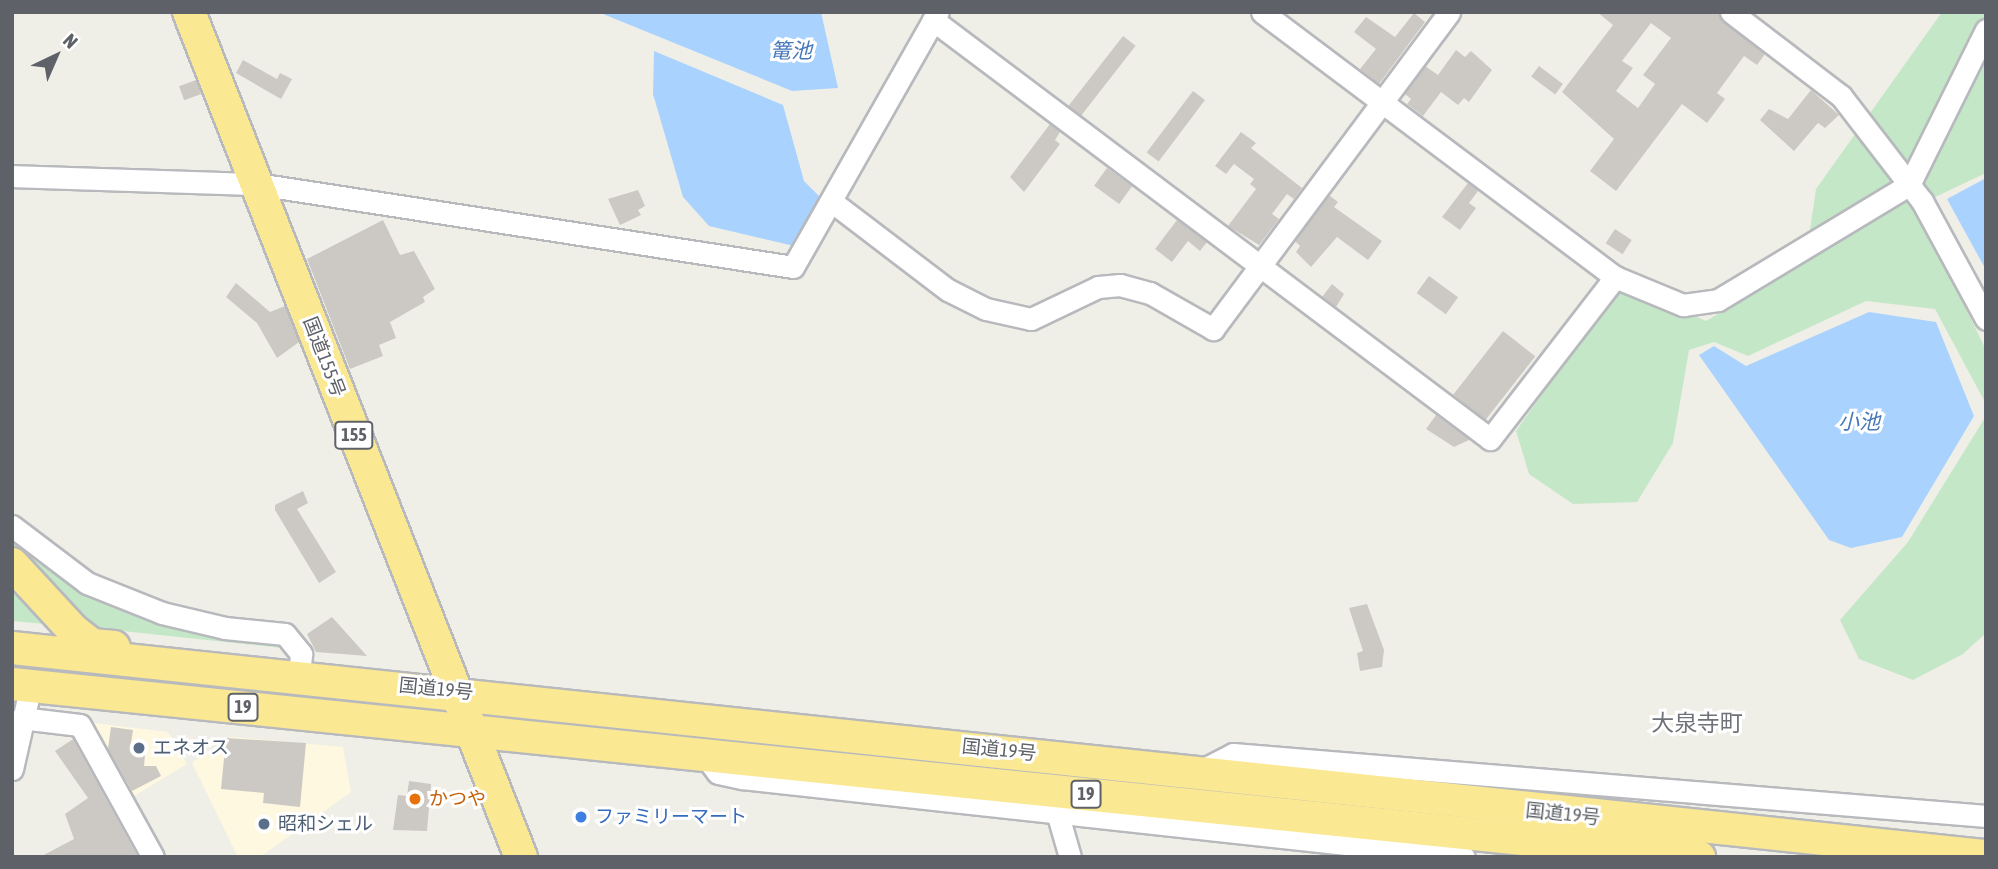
<!DOCTYPE html>
<meta charset="utf-8">
<style>
body{margin:0}
#map{position:relative;width:1998px;height:869px;overflow:hidden;background:#f0efe7;font-family:"Asap Condensed","Noto Sans JP",sans-serif}
div>[style]{position:absolute}
[style*='--x']{left:calc(var(--x)*1px);top:calc(var(--y)*1px);width:calc(var(--w)*1px);rotate:calc(var(--a)*1deg)}
.commercial>*{inset:0;background:#fdf8df}
.green>*{inset:0;background:#c4e7c7}
.water>*{inset:0;background:#a9d3fe}
.building>*{inset:0;background:#ccc9c4;transform-origin:0 0}
.roads{filter:drop-shadow(2px 0 #b7b9bd) drop-shadow(-2px 0 #b7b9bd) drop-shadow(0 2px #b7b9bd) drop-shadow(0 -2px #b7b9bd)}
.minor>*{height:21px;margin:-10.5px;padding:0 10.5px;transform-origin:10.5px;border-radius:10.5px;background:#fff}
.highway>*{height:32px;margin:-16px;padding:0 16px;transform-origin:16px;border-radius:16px;background:#fbe893}
.dots>*{width:19px;height:19px;translate:-50% -50%;box-sizing:border-box;border:4px solid #fff;border-radius:50%}
span{translate:-50% -50%;white-space:nowrap;text-align:center;line-height:1.15;-webkit-text-stroke:6px #fff;paint-order:stroke}
.shield-label span{padding:2px 5px;background:#fff;border:2px solid;border-radius:5px;-webkit-text-stroke-width:0}
.shield-label{font-size:18px;color:#5e6167;font-weight:700}
.street-label{font-size:19px;color:#5e6167}
.service-label{font-size:19px;color:#4e5e75}
.left{translate:0 -50%;text-align:left}
.food-label{font-size:19px;color:#c56008}
.shop-label{font-size:19px;color:#366cbe}
.water-label{font-size:21px;color:#4778ba;font-style:italic}
.quarter-label{font-size:23px;color:#6f7379}
.frame{position:absolute;inset:0;border:14px solid #5e6167;pointer-events:none}
.north{position:absolute;left:21px;top:21px;width:70px;height:70px;-webkit-text-stroke:5px #fff;paint-order:stroke;rotate:44deg;font-size:19px;font-weight:700;line-height:28px;text-align:center;color:#5e6167}
.north::after{content:'';display:block;margin:auto;width:24px;height:32px;background:#5e6167;clip-path:polygon(50% 0,100% 100%,50% 72%,0 100%)}
</style>
<div id="map">
<div class="commercial">
<i style="clip-path:polygon(85px 722px,168px 732px,187px 764px,129px 799px)"></i>
<i style="clip-path:polygon(230px 737px,343px 747px,351px 792px,260px 857px,238px 857px,192px 763px)"></i>
</div>
<div class="green">
<i style="clip-path:polygon(1942px 12px,1986px 12px,1986px 173px,1916px 206px,1986px 350px,1986px 404px,1935px 309px,1866px 301px,1748px 356px,1714px 342px,1689px 350px,1673px 443px,1637px 502px,1573px 504px,1529px 474px,1516px 431px,1621px 282px,1706px 321px,1805px 263px,1816px 189px)"></i>
<i style="clip-path:polygon(1986px 416px,1986px 633px,1963px 654px,1913px 680px,1859px 659px,1840px 620px,1908px 542px)"></i>
<i style="clip-path:polygon(12px 533px,84px 587px,270px 636px,292px 649px,85px 627px,12px 549px)"></i>
<i style="clip-path:polygon(12px 577px,57px 625px,12px 621px)"></i>
<i style="clip-path:polygon(12px 664px,410px 708px,411px 712px,12px 669px)"></i>
</div>
<div class="water">
<i style="clip-path:polygon(598px 12px,821px 12px,838px 88px,792px 91px)"></i>
<i style="clip-path:polygon(654px 51px,783px 105px,804px 181px,824px 201px,794px 246px,709px 226px,683px 197px,653px 94px)"></i>
<i style="clip-path:polygon(1986px 178px,1986px 270px,1947px 199px)"></i>
<i style="clip-path:polygon(1869px 312px,1936px 322px,1974px 416px,1902px 537px,1851px 548px,1829px 540px,1699px 355px,1714px 346px,1746px 366px)"></i>
</div>
<div class="building">
<i style="clip-path:polygon(evenodd,1597px 12px,1718px 12px,1723px 22px,1765px 54px,1757px 65px,1744px 56px,1717px 93px,1725px 99px,1707px 123px,1682px 104px,1616px 191px,1590px 171px,1614px 139px,1562px 92px,1613px 25px,1597px 12px,1651px 23px,1671px 38px,1643px 75px,1655px 84px,1638px 108px,1616px 91px,1633px 68px,1622px 61px,1651px 23px)"></i>
<i style="clip-path:polygon(1414px 13px,1425px 22px,1379px 84px,1360px 69px,1376px 49px,1354px 32px,1366px 17px,1395px 37px)"></i>
<i style="left:1123px;top:36px;width:16px;height:89px;rotate:38deg"></i>
<i style="clip-path:polygon(1456px 50px,1465px 57px,1471px 51px,1492px 70px,1469px 102px,1464px 98px,1458px 105px,1441px 92px,1423px 116px,1407px 104px,1411px 99px,1405px 94px,1425px 66px,1438px 75px)"></i>
<i style="clip-path:polygon(243px 60px,277px 79px,280px 73px,292px 79px,281px 99px,236px 73px)"></i>
<i style="left:1539px;top:66px;width:30px;height:13px;rotate:37deg"></i>
<i style="left:196px;top:80px;width:15px;height:18px;rotate:70deg"></i>
<i style="clip-path:polygon(1811px 90px,1839px 115px,1825px 128px,1818px 123px,1794px 151px,1760px 120px,1769px 109px,1788px 119px)"></i>
<i style="left:1193px;top:91px;width:15px;height:77px;rotate:37deg"></i>
<i style="clip-path:polygon(1050px 124px,1060px 132px,1055px 140px,1060px 144px,1024px 192px,1010px 177px)"></i>
<i style="clip-path:polygon(1241px 132px,1256px 143px,1251px 148px,1302px 188px,1294px 199px,1287px 194px,1272px 214px,1279px 219px,1259px 245px,1228px 226px,1256px 189px,1250px 184px,1254px 179px,1234px 164px,1226px 174px,1215px 166px)"></i>
<i style="left:1107px;top:168px;width:31px;height:22px;rotate:36deg"></i>
<i style="clip-path:polygon(1468px 183px,1478px 191px,1469px 203px,1476px 208px,1460px 230px,1442px 217px)"></i>
<i style="clip-path:polygon(638px 190px,645px 206px,638px 210px,641px 215px,620px 225px,608px 199px)"></i>
<i style="clip-path:polygon(1329px 195px,1338px 202px,1334px 207px,1382px 241px,1368px 260px,1337px 237px,1311px 267px,1296px 252px,1300px 246px,1295px 241px)"></i>
<i style="clip-path:polygon(383px 220px,400px 255px,414px 251px,435px 289px,423px 297px,425px 302px,390px 322px,396px 338px,379px 345px,383px 356px,350px 369px,307px 259px)"></i>
<i style="clip-path:polygon(1177px 220px,1207px 242px,1200px 251px,1188px 241px,1172px 262px,1155px 249px)"></i>
<i style="left:1615px;top:229px;width:20px;height:17px;rotate:33deg"></i>
<i style="left:1429px;top:276px;width:36px;height:21px;rotate:36deg"></i>
<i style="clip-path:polygon(236px 283px,270px 312px,285px 306px,299px 342px,277px 358px,257px 323px,226px 297px)"></i>
<i style="clip-path:polygon(1332px 284px,1344px 294px,1336px 307px,1322px 297px)"></i>
<i style="left:1503px;top:331px;width:41px;height:81px;rotate:38deg"></i>
<i style="clip-path:polygon(1436px 415px,1469px 439px,1469px 440px,1454px 447px,1426px 429px)"></i>
<i style="clip-path:polygon(303px 491px,308px 503px,297px 509px,336px 572px,319px 583px,275px 510px,275px 505px)"></i>
<i style="clip-path:polygon(1367px 604px,1384px 650px,1382px 667px,1360px 671px,1357px 653px,1363px 651px,1349px 608px)"></i>
<i style="clip-path:polygon(332px 617px,367px 656px,316px 652px,307px 634px)"></i>
<i style="clip-path:polygon(111px 727px,133px 730px,131px 743px,146px 744px,144px 766px,156px 766px,161px 776px,132px 791px,108px 749px)"></i>
<i style="clip-path:polygon(226px 738px,306px 743px,300px 807px,263px 803px,264px 793px,221px 789px)"></i>
<i style="clip-path:polygon(73px 739px,138px 857px,40px 857px,74px 839px,65px 814px,88px 798px,55px 751px)"></i>
<i style="clip-path:polygon(409px 781px,431px 784px,427px 831px,393px 830px,398px 795px,407px 796px)"></i>
</div>
<div class="roads">
<div class="minor">
<i style="--x:1262;--y:12;--w:441;--a:36.9"></i>
<i style="--x:1615;--y:277;--w:74;--a:22.4"></i>
<i style="--x:1683;--y:305;--w:35;--a:-8"></i>
<i style="--x:1718;--y:300;--w:223;--a:-31.1"></i>
<i style="--x:1909;--y:185;--w:173;--a:-63.6"></i>
<i style="--x:1731;--y:12;--w:138;--a:37.4"></i>
<i style="--x:1841;--y:96;--w:133;--a:52.4"></i>
<i style="--x:1922;--y:201;--w:134;--a:61.5"></i>
<i style="--x:933;--y:20;--w:697;--a:36.95"></i>
<i style="--x:1490;--y:439;--w:205;--a:-52.3"></i>
<i style="--x:12;--y:176;--w:245;--a:1.9"></i>
<i style="--x:257;--y:184;--w:542;--a:8.8"></i>
<i style="--x:793;--y:267;--w:293;--a:-60.4"></i>
<i style="--x:831;--y:201;--w:147;--a:37.3"></i>
<i style="--x:948;--y:290;--w:42;--a:26.6"></i>
<i style="--x:986;--y:309;--w:46;--a:12.5"></i>
<i style="--x:1031;--y:319;--w:74;--a:-25.5"></i>
<i style="--x:1098;--y:287;--w:22;--a:-5"></i>
<i style="--x:1120;--y:285;--w:31;--a:15"></i>
<i style="--x:1150;--y:293;--w:73;--a:29.7"></i>
<i style="--x:1213;--y:329;--w:395;--a:-53.3"></i>
<i style="--x:12;--y:526;--w:94;--a:37.2"></i>
<i style="--x:87;--y:583;--w:81;--a:21.8"></i>
<i style="--x:162;--y:613;--w:65;--a:13.4"></i>
<i style="--x:225;--y:628;--w:60;--a:5.7"></i>
<i style="--x:285;--y:634;--w:26;--a:51"></i>
<i style="--x:301;--y:654;--w:21;--a:95"></i>
<i style="--x:21;--y:718;--w:59;--a:6.8"></i>
<i style="--x:80;--y:725;--w:151;--a:61.1"></i>
<i style="--x:705;--y:756;--w:21;--a:53"></i>
<i style="--x:718;--y:773;--w:25;--a:12"></i>
<i style="--x:742;--y:778;--w:726;--a:6.24"></i>
<i style="--x:12;--y:769;--w:86;--a:-77.3"></i>
<i style="--x:1200;--y:771;--w:37;--a:-27"></i>
<i style="--x:1233;--y:754;--w:756;--a:4.71"></i>
<i style="--x:1057;--y:812;--w:47;--a:73.9"></i>
</div>
<div class="highway">
<i style="--x:189;--y:12;--w:908;--a:68.55"></i>
<i style="--x:12;--y:564;--w:90;--a:47.3"></i>
<i style="--x:73;--y:630;--w:24;--a:38"></i>
<i style="--x:92;--y:645;--w:22;--a:5"></i>
<i style="--x:12;--y:648;--w:1985;--a:6.02"></i>
<i style="--x:12;--y:684;--w:1696;--a:5.86"></i>
</div>
</div>
<div class="dots">
<i style="left:139px;top:748px;background:#5c6f8a"></i>
<i style="left:415px;top:799px;background:#e8710a"></i>
<i style="left:581px;top:817px;background:#3f7fe0"></i>
<i style="left:264px;top:824px;background:#5c6f8a"></i>
</div>
<div class="shield-label">
<span style="left:354px;top:435px">155</span>
<span style="left:243px;top:707px">19</span>
<span style="left:1086px;top:794px">19</span>
</div>
<div class="street-label">
<span style="left:324px;top:357px;rotate:69deg">国道155号</span>
<span style="left:436px;top:689px;rotate:6deg">国道19号</span>
<span style="left:999px;top:750px;rotate:6deg">国道19号</span>
<span style="left:1563px;top:814px;rotate:6deg">国道19号</span>
</div>
<div class="service-label">
<span class="left" style="left:153px;top:748px">エネオス</span>
<span class="left" style="left:278px;top:824px">昭和シェル</span>
</div>
<div class="food-label">
<span class="left" style="left:429px;top:799px">かつや</span>
</div>
<div class="shop-label">
<span class="left" style="left:595px;top:817px">ファミリーマート</span>
</div>
<div class="water-label">
<span style="left:791px;top:50px">篭池</span>
<span style="left:1859px;top:421px">小池</span>
</div>
<div class="quarter-label">
<span style="left:1697px;top:723px">大泉寺町</span>
</div>
<div class="frame"></div>
<div class="north">N</div>
</div>
